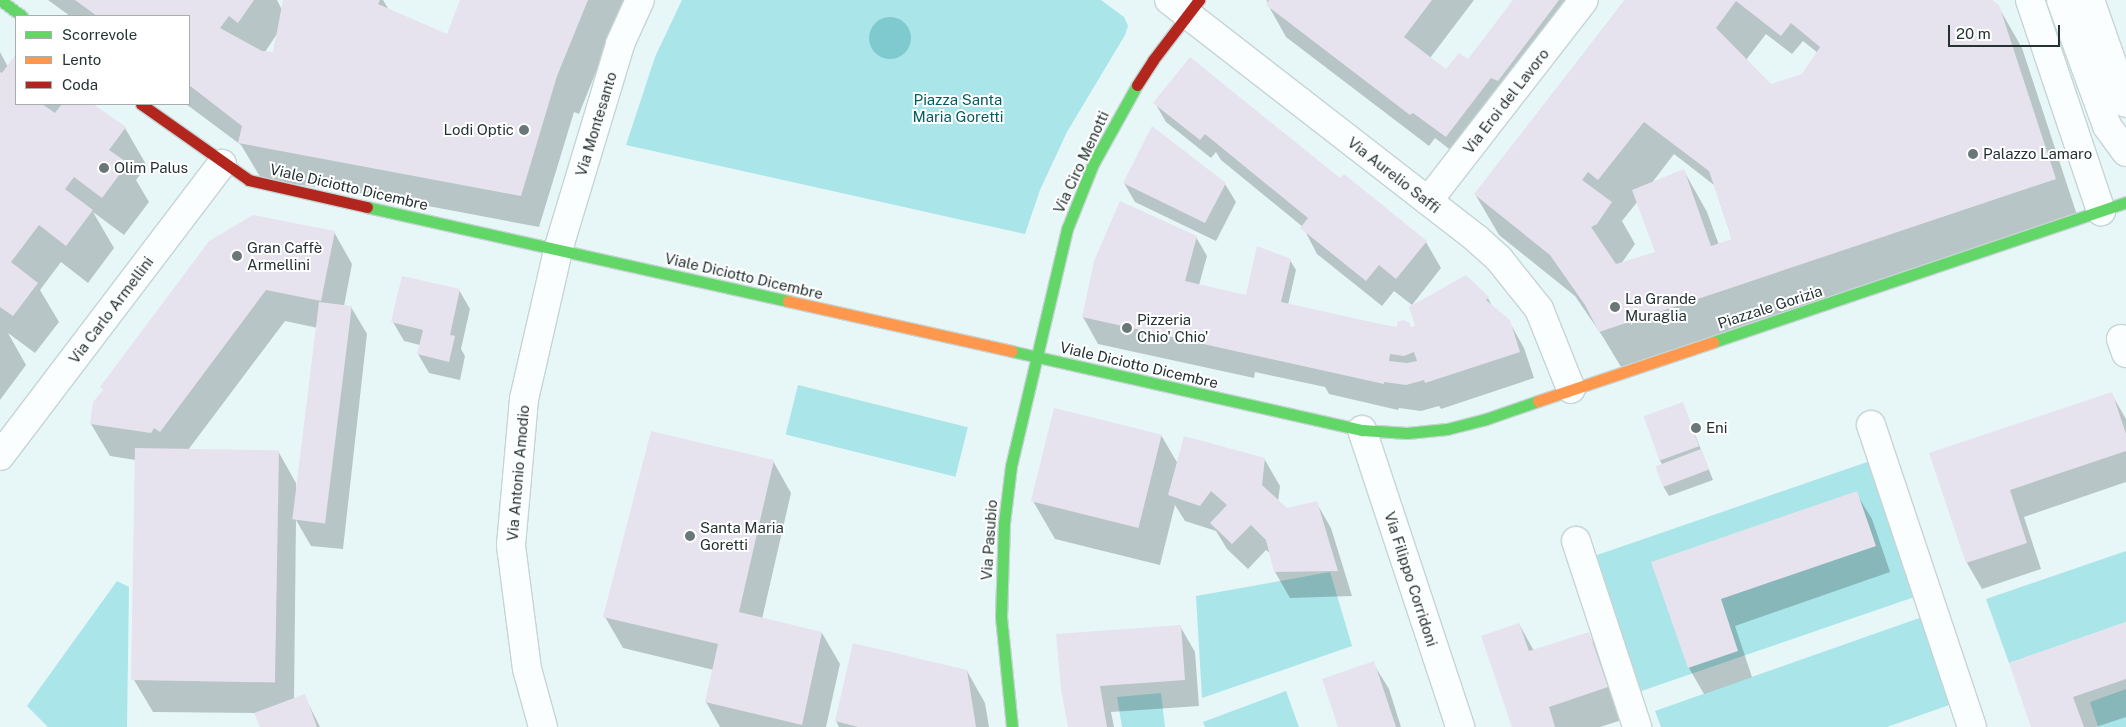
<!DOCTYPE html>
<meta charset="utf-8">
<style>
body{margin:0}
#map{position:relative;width:2126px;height:727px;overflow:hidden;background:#e7f7f8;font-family:"Public Sans",sans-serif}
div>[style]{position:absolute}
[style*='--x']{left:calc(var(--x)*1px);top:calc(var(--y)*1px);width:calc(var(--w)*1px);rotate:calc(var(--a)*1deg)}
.green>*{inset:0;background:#aae5e9;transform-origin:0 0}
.water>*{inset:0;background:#7fcace}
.round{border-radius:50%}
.shadow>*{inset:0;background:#0003}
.building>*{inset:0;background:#e6e3ee;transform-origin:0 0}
.roads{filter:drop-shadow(1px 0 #c6d4d5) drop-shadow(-1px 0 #c6d4d5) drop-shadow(0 1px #c6d4d5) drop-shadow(0 -1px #c6d4d5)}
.street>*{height:28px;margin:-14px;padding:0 14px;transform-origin:14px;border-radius:14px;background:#fbfefe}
.fast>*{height:11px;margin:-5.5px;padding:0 5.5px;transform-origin:5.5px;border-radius:5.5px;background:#63d668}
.slow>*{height:11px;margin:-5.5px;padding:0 5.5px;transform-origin:5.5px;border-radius:5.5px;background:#ff974d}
.jam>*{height:11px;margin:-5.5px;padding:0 5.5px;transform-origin:5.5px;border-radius:5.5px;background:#b3261e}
.dots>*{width:14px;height:14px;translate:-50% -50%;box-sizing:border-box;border:2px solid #fff;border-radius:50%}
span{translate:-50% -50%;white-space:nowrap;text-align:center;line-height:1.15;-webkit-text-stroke:4px #fff;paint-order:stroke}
.park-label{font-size:15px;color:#005d61}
.street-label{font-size:15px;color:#253233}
.poi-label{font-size:15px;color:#253233}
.right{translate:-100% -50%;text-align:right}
.left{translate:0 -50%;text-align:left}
.legend{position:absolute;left:15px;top:15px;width:175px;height:90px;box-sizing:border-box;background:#fff;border:1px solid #a8adad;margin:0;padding:6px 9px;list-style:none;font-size:15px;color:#253233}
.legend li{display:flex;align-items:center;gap:10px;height:25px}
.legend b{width:25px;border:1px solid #a8adad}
.scale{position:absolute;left:1948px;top:25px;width:112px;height:22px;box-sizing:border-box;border:2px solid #253233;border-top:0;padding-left:6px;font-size:15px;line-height:18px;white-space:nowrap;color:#253233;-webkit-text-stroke:4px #fff;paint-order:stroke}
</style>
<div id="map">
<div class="green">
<i style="clip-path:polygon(682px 0,1101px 0,1124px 17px,1128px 26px,1125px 35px,1067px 132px,1040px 190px,1025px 234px,626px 145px,655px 57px)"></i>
<i style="left:798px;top:385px;width:175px;height:51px;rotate:14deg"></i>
<i style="left:1873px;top:460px;width:143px;height:301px;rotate:71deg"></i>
<i style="clip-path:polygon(2126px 551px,2126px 622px,2009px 663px,1986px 599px)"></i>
<i style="clip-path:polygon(1330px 572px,1352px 646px,1202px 698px,1196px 596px)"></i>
<i style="clip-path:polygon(117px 581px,129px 587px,127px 727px,48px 727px,27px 706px)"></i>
<i style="clip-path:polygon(1925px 616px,1955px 703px,1887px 727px,1661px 727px,1655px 711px)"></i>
<i style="clip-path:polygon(2126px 689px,2126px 727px,2098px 727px,2090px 702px)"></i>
<i style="clip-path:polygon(1286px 691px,1299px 727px,1205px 727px,1203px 722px)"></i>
<i style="clip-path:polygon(1161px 693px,1165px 727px,1122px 727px,1117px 697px)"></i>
</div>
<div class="water">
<i class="round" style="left:869px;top:17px;width:42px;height:42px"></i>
</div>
<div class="shadow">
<i style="clip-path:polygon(evenodd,48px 0,277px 0,282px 10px,284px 0,383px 0,389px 10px,448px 36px,461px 0,625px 0,579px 114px,574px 112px,539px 227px,354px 192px,262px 180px,241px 145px,186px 104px,189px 104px,189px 16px,70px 16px,48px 0,277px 34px,274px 53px,265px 52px,277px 34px)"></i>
<i style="clip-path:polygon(1267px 0,1474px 0,1430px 58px,1447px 71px,1472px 65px,1514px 0,1594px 0,1457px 155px,1435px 138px,1429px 146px,1286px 37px,1268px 5px)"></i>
<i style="clip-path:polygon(evenodd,1625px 0,1990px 0,1998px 6px,2022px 48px,2079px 221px,1624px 372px,1603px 337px,1575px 296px,1499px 235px,1475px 194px,1625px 0,1766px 34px,1792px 54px,1803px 41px,1818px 53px,1803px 75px,1771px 86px,1746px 60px,1766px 34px,1625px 0,1674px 154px,1714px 185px,1734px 245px,1719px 245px,1707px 212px,1684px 171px,1651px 184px,1674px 154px,1625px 0,1638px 201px,1657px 253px,1621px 264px,1635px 244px,1622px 221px,1638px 201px)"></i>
<i style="clip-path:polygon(0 52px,8px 67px,16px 56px,16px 104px,91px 104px,125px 128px,147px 166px,136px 180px,149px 202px,124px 235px,93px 212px,114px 248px,88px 283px,61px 262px,40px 290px,59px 322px,35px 353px,8px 333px,26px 365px,0 400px)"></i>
<i style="clip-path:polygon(1155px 103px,1340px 180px,1426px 242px,1441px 268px,1412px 305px,1394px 291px,1382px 306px,1317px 254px,1303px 227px,1221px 160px,1216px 152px,1211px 158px,1166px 122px)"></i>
<i style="clip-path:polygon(1124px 183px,1225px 184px,1236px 202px,1216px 241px,1135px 202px)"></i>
<i style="clip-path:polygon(evenodd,334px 232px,352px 264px,344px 306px,351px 307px,367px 334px,343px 549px,311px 546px,296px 520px,294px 699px,304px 695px,320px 727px,261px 727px,256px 713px,153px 712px,134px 680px,136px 460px,110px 456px,91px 424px,334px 232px,285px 321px,318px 328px,298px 503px,296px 503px,296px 483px,278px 451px,188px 450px,285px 321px)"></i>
<i style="clip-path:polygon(1196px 237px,1207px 256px,1199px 285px,1247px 296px,1290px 260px,1296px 270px,1288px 305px,1398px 328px,1411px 329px,1488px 298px,1493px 308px,1509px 321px,1524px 348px,1534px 378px,1441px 409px,1439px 406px,1421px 411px,1399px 408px,1398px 410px,1329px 394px,1325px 387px,1255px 372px,1254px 378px,1098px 344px,1083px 317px)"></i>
<i style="clip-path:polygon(459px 290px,470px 309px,461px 349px,465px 356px,460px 380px,429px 373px,418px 354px,420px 345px,404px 341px,393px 322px)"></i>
<i style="clip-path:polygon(2111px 393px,2126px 419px,2126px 482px,2024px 517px,2041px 569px,1982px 589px,1967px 563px,1930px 454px)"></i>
<i style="clip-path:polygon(1683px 404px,1713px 480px,1669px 496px,1663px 486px,1662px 464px,1659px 459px)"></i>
<i style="clip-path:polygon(1161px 435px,1178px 464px,1265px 460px,1280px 486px,1278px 502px,1287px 510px,1316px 502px,1331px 528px,1352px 596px,1290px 598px,1275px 572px,1271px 554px,1266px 550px,1248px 569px,1227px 549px,1216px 531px,1185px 521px,1175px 505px,1160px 565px,1055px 539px,1033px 501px)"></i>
<i style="clip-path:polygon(773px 461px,791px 493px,762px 619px,822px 633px,840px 664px,826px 727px,720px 727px,706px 702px,714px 670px,623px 648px,605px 617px)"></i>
<i style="clip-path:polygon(1856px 493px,1872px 519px,1890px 572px,1735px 626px,1752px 677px,1704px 694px,1689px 668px,1653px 562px)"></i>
<i style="clip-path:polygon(1519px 624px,1534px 651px,1588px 633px,1606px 665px,1625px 719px,1600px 727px,1513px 727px)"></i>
<i style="clip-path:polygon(2126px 624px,2126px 717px,2096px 727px,2033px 727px)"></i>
<i style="clip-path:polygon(1180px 626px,1195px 652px,1199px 706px,1111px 712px,1114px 727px,1070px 727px,1064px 691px)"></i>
<i style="clip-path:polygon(1373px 663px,1389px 689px,1401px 727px,1339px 727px)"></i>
<i style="clip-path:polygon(967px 671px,985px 703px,989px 727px,839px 727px,836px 721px)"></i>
</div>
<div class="building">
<i style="clip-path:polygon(75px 0,254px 0,238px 23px,229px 16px,220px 28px,262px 51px,273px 52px,283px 0,380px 0,378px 4px,447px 34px,460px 0,588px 0,557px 76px,521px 196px,238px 143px,242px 126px,189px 85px,189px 16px,97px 16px)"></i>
<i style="clip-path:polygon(1269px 0,1432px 0,1404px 37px,1446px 69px,1459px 53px,1468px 59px,1513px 0,1559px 0,1498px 81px,1491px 78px,1446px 137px,1413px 113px,1410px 115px,1266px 5px)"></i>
<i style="clip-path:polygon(evenodd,1625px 0,1992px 0,1999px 5px,2056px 179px,1599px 332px,1585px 305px,1550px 255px,1474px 194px,1625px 0,1736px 1px,1781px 36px,1791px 23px,1820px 47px,1802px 74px,1771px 84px,1716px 28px,1736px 1px,1625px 0,1644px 122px,1709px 171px,1732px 239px,1711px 246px,1684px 169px,1632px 190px,1655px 252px,1616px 264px,1591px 227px,1597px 224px,1612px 202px,1582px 180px,1588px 172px,1598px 180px,1644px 122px)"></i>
<i style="clip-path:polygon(16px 54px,16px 104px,42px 104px,55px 113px,62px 104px,93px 104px,126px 127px,109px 150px,128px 163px,102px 198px,74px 177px,65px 189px,93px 210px,66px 246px,39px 225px,11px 262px,38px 283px,13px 316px,0 307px,0 72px,2px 73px)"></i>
<i style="clip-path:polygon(1190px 57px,1340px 178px,1344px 174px,1427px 241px,1396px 279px,1379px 265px,1366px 281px,1300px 228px,1308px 218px,1205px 134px,1200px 140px,1153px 103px)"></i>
<i style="clip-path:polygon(1152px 126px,1226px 183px,1205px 223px,1123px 183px)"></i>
<i style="clip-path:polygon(evenodd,1120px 201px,1197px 236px,1185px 281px,1246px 295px,1257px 246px,1291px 259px,1281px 302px,1389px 326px,1397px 327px,1397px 322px,1403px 320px,1409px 322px,1411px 327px,1415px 326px,1409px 307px,1466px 275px,1489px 297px,1486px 300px,1510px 320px,1520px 352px,1425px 383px,1424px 380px,1406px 385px,1384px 382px,1384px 384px,1082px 317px,1094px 261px,1120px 201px,1414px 352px,1417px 361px,1407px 363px,1389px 361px,1390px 354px,1404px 356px,1414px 352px)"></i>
<i style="clip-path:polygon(253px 215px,335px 231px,321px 301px,266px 290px,160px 432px,154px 428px,151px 433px,90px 424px,93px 402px,103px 390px,100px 387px,209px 241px)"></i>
<i style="clip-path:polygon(402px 276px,460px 289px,450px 335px,455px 336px,449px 362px,417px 354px,423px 330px,391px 322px)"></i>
<i style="left:319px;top:302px;width:33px;height:219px;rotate:7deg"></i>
<i style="clip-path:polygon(2112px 392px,2126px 434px,2126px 451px,2010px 490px,2027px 543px,1966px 563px,1929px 453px)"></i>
<i style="left:1683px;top:402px;width:47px;height:42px;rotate:70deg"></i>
<i style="left:1054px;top:408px;width:111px;height:96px;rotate:14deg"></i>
<i style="clip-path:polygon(651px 431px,774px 460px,739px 612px,822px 632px,802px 725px,705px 702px,718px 644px,603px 617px)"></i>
<i style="clip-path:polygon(1184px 436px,1265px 458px,1262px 485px,1287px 508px,1317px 501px,1338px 571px,1274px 572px,1266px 540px,1251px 525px,1232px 544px,1210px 523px,1227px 505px,1211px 491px,1200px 506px,1168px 495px)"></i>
<i style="left:135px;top:448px;width:144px;height:232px;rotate:1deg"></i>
<i style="left:1701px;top:449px;width:22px;height:49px;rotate:69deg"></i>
<i style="clip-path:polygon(1857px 491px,1876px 546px,1721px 599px,1738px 651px,1688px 668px,1651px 562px)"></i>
<i style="clip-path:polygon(2126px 622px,2126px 679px,2073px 697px,2084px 727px,2031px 727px,2009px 663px)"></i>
<i style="clip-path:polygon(1519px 623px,1529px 651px,1589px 632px,1608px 687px,1549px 707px,1555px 727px,1512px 727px,1481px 636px)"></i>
<i style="clip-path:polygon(1181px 625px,1185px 680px,1100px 686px,1107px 727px,1068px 727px,1061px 689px,1056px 634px)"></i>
<i style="clip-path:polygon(853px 643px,967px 670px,976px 727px,858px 727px,835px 721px)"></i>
<i style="clip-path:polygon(1374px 661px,1396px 727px,1338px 727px,1322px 679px)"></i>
<i style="clip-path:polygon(305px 694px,317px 727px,260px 727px,254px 713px)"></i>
</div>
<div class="roads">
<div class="street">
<i style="--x:1169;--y:0;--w:390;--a:37.8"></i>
<i style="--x:1477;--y:239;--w:30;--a:42"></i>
<i style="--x:1499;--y:259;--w:64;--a:51.3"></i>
<i style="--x:1539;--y:309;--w:86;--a:68.2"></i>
<i style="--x:2030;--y:0;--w:223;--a:71.4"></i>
<i style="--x:2061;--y:0;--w:134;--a:69.9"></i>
<i style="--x:2107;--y:126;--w:32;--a:54"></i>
<i style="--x:2090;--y:0;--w:109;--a:70.7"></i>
<i style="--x:1428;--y:201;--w:254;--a:-52.2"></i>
<i style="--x:2121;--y:339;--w:15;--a:70"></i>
<i style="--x:1871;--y:425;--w:318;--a:71.5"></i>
<i style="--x:1362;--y:430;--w:313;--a:71.7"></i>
<i style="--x:0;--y:456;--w:367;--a:-52.8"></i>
<i style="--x:1576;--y:541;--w:196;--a:71.8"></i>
<i style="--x:543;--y:727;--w:60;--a:-105.4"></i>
<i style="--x:527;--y:669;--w:125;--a:-97.4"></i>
<i style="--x:511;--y:545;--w:147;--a:-84.9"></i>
<i style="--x:524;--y:399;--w:153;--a:-77.1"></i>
<i style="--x:558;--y:250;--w:215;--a:-73.2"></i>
<i style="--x:620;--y:44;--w:48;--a:-65.6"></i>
</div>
<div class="fast">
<i style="--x:0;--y:0;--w:27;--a:36"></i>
<i style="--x:367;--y:207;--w:431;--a:12.6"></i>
<i style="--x:1713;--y:342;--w:436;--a:-18.7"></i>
<i style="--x:1011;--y:351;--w:360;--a:12.7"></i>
<i style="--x:1362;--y:430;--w:45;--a:3.8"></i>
<i style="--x:1407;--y:433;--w:40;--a:-5.7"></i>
<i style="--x:1447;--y:429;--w:40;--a:-14.4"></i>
<i style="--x:1486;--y:419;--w:55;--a:-19.1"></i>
<i style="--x:1012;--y:727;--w:111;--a:-95.7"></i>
<i style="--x:1001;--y:617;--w:94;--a:-88.2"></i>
<i style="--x:1004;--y:523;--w:57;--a:-83"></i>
<i style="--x:1011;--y:466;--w:244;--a:-76.7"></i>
<i style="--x:1067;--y:229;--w:70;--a:-68.2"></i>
<i style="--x:1093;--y:164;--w:90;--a:-60.9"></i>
</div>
<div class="slow">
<i style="--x:788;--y:301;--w:229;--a:12.6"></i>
<i style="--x:1538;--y:401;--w:185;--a:-18.6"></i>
</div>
<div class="jam">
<i style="--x:1137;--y:85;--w:30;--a:-57"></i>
<i style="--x:1153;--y:60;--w:76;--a:-52.5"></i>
<i style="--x:141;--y:104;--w:132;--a:35.1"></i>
<i style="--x:249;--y:180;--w:121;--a:12.9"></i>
</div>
</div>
<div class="dots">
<i style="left:524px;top:130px;background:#697778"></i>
<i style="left:1973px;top:154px;background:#697778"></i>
<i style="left:104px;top:168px;background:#697778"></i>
<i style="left:237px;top:256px;background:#697778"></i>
<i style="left:1615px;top:307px;background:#697778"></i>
<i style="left:1127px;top:328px;background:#697778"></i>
<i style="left:1696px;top:428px;background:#697778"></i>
<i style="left:690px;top:536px;background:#697778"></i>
</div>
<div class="park-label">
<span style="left:958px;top:108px">Piazza Santa<br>Maria Goretti</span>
</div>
<div class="street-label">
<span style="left:1506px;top:101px;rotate:-52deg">Via Eroi del Lavoro</span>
<span style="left:596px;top:124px;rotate:-73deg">Via Montesanto</span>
<span style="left:1081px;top:162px;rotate:-65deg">Via Ciro Menotti</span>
<span style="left:1394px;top:175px;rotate:38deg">Via Aurelio Saffi</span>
<span style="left:349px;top:187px;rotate:13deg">Viale Diciotto Dicembre</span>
<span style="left:744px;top:276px;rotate:13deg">Viale Diciotto Dicembre</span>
<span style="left:1770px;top:307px;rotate:-18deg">Piazzale Gorizia</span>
<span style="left:111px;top:310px;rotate:-53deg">Via Carlo Armellini</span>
<span style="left:1139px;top:365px;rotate:13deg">Viale Diciotto Dicembre</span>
<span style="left:518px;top:473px;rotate:-85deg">Via Antonio Amodio</span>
<span style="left:989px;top:540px;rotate:-86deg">Via Pasubio</span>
<span style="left:1411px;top:579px;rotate:72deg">Via Filippo Corridoni</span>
</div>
<div class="poi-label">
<span class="right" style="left:514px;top:130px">Lodi Optic</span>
<span class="left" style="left:1983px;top:154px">Palazzo Lamaro</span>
<span class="left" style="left:114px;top:168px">Olim Palus</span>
<span class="left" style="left:247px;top:256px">Gran Caffè<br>Armellini</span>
<span class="left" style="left:1625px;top:307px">La Grande<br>Muraglia</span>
<span class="left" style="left:1137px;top:328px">Pizzeria<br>Chio' Chio'</span>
<span class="left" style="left:1706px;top:428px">Eni</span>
<span class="left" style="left:700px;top:536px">Santa Maria<br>Goretti</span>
</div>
<ul class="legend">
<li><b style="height:6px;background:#63d668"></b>Scorrevole</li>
<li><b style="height:6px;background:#ff974d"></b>Lento</li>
<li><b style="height:6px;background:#b3261e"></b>Coda</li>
</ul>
<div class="scale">20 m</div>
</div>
